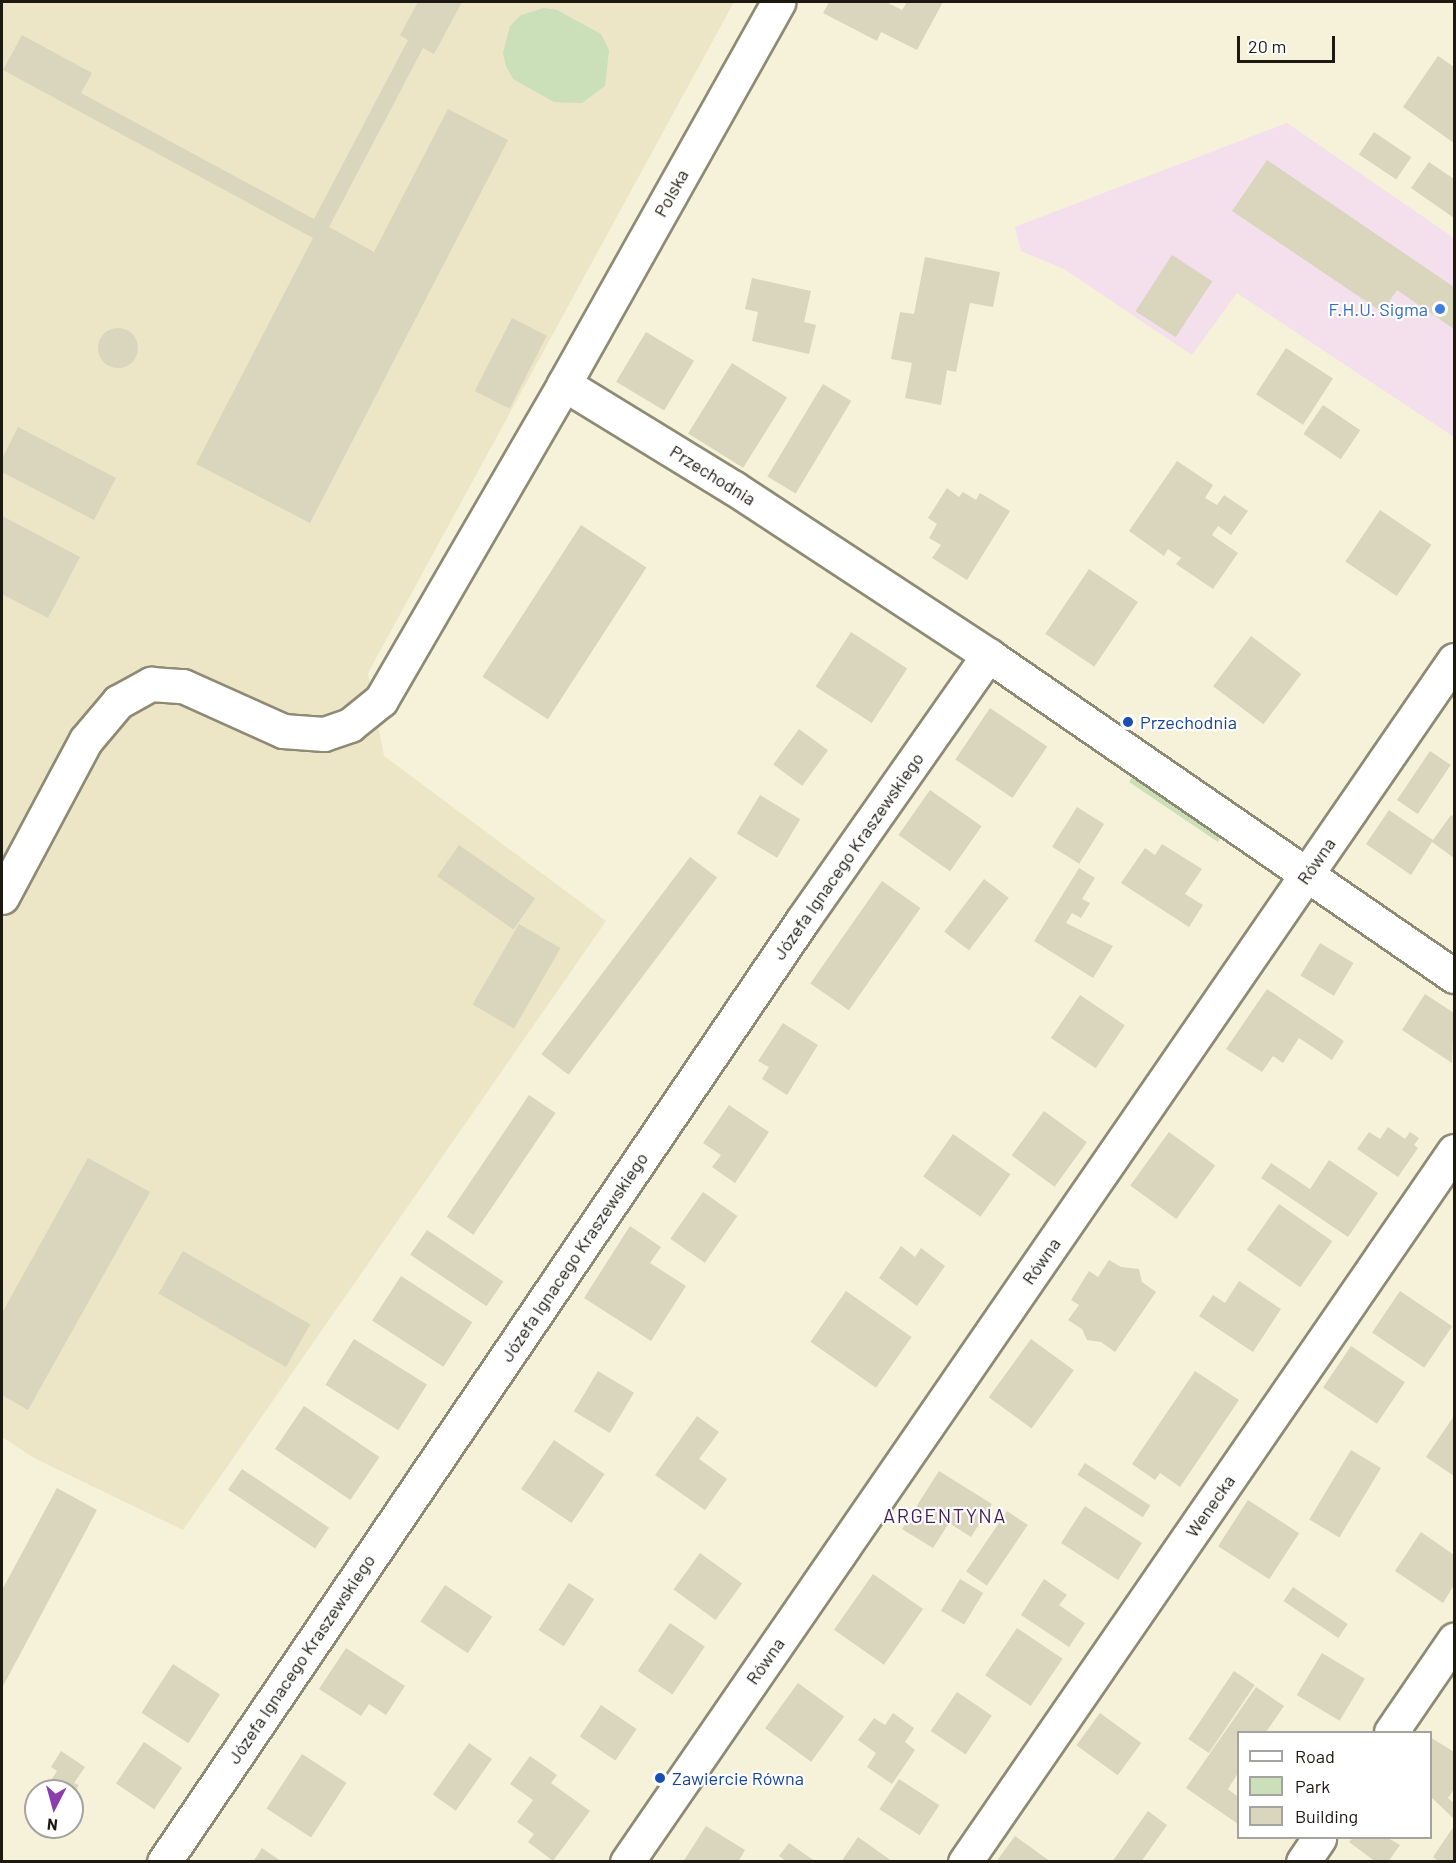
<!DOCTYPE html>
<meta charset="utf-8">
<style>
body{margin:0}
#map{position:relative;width:1456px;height:1863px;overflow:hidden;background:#f6f1d9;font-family:Barlow,sans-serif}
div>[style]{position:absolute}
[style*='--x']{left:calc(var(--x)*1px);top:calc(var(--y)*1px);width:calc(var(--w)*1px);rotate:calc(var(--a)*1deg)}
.commercial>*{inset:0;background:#f4dfed}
.built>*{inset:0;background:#ece5c6}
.green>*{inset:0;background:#cbe0b9}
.building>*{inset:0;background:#dad5bd;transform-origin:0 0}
.round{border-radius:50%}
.roads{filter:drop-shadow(2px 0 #8e8a74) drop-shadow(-2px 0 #8e8a74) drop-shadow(0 2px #8e8a74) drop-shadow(0 -2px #8e8a74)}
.minor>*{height:33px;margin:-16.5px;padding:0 16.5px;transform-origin:16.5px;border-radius:16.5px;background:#fff}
.dots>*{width:16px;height:16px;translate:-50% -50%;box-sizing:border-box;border:3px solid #fff;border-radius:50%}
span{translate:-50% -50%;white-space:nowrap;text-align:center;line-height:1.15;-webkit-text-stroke:4.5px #fff;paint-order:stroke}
.street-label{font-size:18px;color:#1b1910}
.shop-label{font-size:18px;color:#366cbe}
.right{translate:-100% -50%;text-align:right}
.transit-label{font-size:18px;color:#164399}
.left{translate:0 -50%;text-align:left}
.neighbourhood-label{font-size:20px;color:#431d53;letter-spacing:1.5px}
.frame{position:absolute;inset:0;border:3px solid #1b1910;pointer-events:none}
.legend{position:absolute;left:1237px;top:1731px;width:195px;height:108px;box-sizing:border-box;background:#fff;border:2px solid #a4a39f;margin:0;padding:8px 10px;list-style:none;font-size:18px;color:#1b1910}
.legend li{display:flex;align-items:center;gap:12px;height:30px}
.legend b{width:30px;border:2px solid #a4a39f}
.north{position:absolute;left:24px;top:1779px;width:60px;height:60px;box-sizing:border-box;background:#fff;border:2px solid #a4a39f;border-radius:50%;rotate:186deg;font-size:16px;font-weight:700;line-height:24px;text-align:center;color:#1b1910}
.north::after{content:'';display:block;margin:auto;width:21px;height:27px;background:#8c3dad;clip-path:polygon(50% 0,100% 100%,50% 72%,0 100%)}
.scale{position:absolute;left:1237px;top:36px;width:98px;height:27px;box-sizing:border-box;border:3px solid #1b1910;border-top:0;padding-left:8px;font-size:18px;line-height:21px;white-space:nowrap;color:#1b1910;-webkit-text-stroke:4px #fff;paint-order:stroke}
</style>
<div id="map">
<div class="commercial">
<i style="clip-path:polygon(1287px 123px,1454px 238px,1454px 437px,1237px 293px,1192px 355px,1064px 269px,1021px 251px,1015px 227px)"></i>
</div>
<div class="built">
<i style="clip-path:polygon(2px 2px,734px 2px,368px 673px,384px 756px,606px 921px,183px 1530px,34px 1458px,2px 1437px)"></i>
</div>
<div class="green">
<i style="clip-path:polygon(544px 8px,557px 10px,601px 34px,609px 50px,605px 86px,582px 103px,554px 102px,513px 79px,506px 66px,503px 53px,510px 26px,521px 15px)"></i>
<i style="clip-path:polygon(1132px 777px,1220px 838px,1218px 842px,1129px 782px)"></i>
</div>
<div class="building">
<i style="clip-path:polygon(418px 2px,462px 2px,434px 54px,423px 48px,329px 227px,374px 252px,448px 109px,508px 140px,310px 523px,196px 464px,313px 238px,3px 70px,22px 35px,92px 73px,81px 93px,314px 219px,408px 40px,400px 35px)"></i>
<i style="clip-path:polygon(829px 2px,886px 2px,902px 10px,907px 2px,943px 2px,917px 50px,881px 32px,877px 41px,823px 13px)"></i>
<i style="clip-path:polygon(1438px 56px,1454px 67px,1454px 143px,1403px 107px)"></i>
<i style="left:1374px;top:132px;width:45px;height:27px;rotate:34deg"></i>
<i style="clip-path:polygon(1267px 160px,1454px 287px,1454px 329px,1397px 290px,1382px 312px,1232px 211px)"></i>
<i style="clip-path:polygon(1429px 162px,1454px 179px,1454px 218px,1411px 188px)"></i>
<i style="left:1172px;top:255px;width:48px;height:67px;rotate:33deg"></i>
<i style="clip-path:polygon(925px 257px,1000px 272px,993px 307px,970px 303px,956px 372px,947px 370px,941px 405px,905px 398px,912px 363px,891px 359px,900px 312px,914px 314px)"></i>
<i style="clip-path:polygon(752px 278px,811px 291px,804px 322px,816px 325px,809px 354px,752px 341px,758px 312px,745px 309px)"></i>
<i style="left:512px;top:318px;width:39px;height:82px;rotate:27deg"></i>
<i class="round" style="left:98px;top:328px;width:40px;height:40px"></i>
<i style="left:646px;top:332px;width:56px;height:58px;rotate:31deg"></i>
<i style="left:1286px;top:348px;width:56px;height:55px;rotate:33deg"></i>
<i style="left:732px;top:363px;width:65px;height:83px;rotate:32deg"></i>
<i style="left:823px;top:384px;width:33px;height:108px;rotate:31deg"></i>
<i style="left:1323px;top:405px;width:45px;height:35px;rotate:34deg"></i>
<i style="clip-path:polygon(18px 427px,116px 478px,94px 520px,2px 472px,2px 459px)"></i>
<i style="clip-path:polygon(1177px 461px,1213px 485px,1205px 498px,1217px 505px,1224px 495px,1248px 511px,1231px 535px,1218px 526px,1212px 535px,1238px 553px,1213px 589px,1176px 564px,1181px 558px,1168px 549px,1164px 556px,1129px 531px)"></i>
<i style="clip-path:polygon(947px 488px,959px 497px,963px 492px,976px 500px,980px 493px,1010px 511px,967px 580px,932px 558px,941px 545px,929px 538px,937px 524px,928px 518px)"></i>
<i style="left:1380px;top:510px;width:62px;height:62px;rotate:34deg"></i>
<i style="clip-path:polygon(2px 516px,80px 557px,48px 618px,2px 594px)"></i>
<i style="left:581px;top:525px;width:78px;height:181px;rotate:33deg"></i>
<i style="left:1089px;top:569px;width:59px;height:78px;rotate:34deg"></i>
<i style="left:851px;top:632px;width:67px;height:65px;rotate:33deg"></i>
<i style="left:1251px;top:636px;width:63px;height:63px;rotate:37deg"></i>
<i style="left:990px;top:708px;width:69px;height:62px;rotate:34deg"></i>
<i style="left:799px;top:729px;width:36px;height:44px;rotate:36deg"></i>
<i style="left:1430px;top:751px;width:25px;height:59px;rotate:34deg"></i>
<i style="left:930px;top:790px;width:63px;height:55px;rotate:35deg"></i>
<i style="left:760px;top:795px;width:47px;height:45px;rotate:31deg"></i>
<i style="left:1077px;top:807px;width:32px;height:47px;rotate:32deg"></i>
<i style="clip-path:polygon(1389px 810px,1433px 840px,1451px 815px,1454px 817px,1454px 858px,1432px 842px,1411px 875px,1366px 844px)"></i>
<i style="clip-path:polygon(1162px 844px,1202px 869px,1185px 894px,1203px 905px,1189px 927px,1121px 883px,1145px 848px,1155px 855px)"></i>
<i style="left:459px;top:845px;width:93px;height:38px;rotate:35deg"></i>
<i style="left:690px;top:857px;width:34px;height:247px;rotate:37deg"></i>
<i style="clip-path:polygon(1079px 868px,1095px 878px,1082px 899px,1090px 903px,1081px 918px,1072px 913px,1066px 923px,1113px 946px,1093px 978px,1034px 941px)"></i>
<i style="left:984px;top:879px;width:31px;height:66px;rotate:37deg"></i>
<i style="left:882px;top:881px;width:47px;height:125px;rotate:35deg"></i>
<i style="left:519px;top:924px;width:48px;height:93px;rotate:30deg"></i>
<i style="left:1320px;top:943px;width:39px;height:38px;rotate:31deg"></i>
<i style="clip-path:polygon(1267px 989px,1344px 1041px,1332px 1060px,1299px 1038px,1283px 1063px,1273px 1056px,1262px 1072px,1226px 1049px)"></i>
<i style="clip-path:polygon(1425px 994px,1454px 1013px,1452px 1063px,1402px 1030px)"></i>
<i style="left:1080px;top:995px;width:54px;height:52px;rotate:34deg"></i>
<i style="clip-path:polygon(783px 1023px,818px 1045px,787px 1095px,762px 1079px,769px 1067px,758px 1061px)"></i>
<i style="left:529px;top:1095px;width:32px;height:147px;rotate:34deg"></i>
<i style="clip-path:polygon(729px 1105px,769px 1132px,735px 1183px,712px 1167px,721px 1155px,703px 1143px)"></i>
<i style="left:1044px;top:1111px;width:53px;height:55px;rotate:36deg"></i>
<i style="clip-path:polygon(1388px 1127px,1405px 1139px,1410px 1132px,1419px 1138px,1414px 1145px,1418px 1148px,1398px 1177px,1357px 1149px,1369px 1132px,1380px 1139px)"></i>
<i style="left:1169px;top:1132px;width:57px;height:66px;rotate:36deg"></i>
<i style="left:953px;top:1134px;width:70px;height:52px;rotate:35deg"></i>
<i style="clip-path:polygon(88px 1158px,150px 1192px,28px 1410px,2px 1395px,2px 1313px)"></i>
<i style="clip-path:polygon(1329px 1160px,1378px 1193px,1348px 1237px,1261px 1178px,1271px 1163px,1310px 1189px)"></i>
<i style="left:703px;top:1192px;width:42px;height:57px;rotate:35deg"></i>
<i style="left:1279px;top:1204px;width:65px;height:56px;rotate:35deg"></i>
<i style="clip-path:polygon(630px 1226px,661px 1247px,650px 1263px,686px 1286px,651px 1341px,584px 1298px)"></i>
<i style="left:427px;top:1230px;width:92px;height:30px;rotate:34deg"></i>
<i style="clip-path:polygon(901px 1246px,915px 1257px,921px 1248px,945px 1266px,917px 1306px,879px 1278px)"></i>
<i style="left:183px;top:1251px;width:147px;height:49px;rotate:30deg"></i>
<i style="clip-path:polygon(1109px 1260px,1121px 1267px,1139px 1269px,1142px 1282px,1156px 1292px,1115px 1352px,1101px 1342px,1087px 1340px,1082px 1329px,1068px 1320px,1079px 1305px,1071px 1300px,1089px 1271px,1098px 1277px)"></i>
<i style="left:401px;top:1276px;width:85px;height:53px;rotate:33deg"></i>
<i style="clip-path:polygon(1239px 1281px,1281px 1309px,1253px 1352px,1199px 1316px,1213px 1295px,1225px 1303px)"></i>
<i style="left:846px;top:1291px;width:80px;height:62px;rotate:35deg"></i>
<i style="left:1400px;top:1291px;width:63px;height:50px;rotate:34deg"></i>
<i style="left:354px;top:1339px;width:86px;height:54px;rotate:32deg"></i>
<i style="left:1031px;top:1339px;width:53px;height:72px;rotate:36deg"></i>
<i style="left:1351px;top:1346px;width:65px;height:50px;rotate:34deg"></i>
<i style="left:598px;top:1371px;width:42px;height:47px;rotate:31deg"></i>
<i style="clip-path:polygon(1195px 1371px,1239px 1400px,1180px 1487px,1160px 1473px,1155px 1480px,1132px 1464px)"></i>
<i style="left:304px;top:1406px;width:91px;height:52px;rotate:34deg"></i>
<i style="clip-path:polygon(697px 1416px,719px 1432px,699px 1459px,727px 1479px,705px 1510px,655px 1475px)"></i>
<i style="clip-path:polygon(1454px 1416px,1454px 1476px,1426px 1457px)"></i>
<i style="left:554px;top:1440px;width:61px;height:59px;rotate:34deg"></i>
<i style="left:1351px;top:1450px;width:35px;height:81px;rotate:31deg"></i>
<i style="left:1085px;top:1463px;width:78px;height:14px;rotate:33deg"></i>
<i style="left:242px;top:1469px;width:105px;height:25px;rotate:34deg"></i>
<i style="clip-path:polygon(939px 1471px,992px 1504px,971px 1537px,949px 1523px,933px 1548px,902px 1529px)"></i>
<i style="clip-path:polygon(57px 1488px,97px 1510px,2px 1688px,2px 1590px)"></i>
<i style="left:1248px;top:1500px;width:61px;height:55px;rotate:33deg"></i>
<i style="left:1085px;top:1506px;width:68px;height:44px;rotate:33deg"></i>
<i style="left:1007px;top:1511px;width:25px;height:73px;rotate:34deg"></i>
<i style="clip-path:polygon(1421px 1532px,1454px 1555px,1454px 1585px,1443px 1603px,1395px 1571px)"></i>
<i style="left:700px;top:1553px;width:52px;height:45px;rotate:36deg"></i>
<i style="left:873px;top:1574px;width:61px;height:68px;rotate:35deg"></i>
<i style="left:960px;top:1579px;width:27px;height:37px;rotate:31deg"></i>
<i style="clip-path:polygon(1044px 1579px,1067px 1595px,1059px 1605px,1085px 1623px,1069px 1647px,1021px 1615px)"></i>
<i style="left:569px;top:1583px;width:30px;height:56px;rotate:33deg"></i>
<i style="left:445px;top:1585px;width:57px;height:44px;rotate:34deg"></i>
<i style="left:1293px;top:1587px;width:66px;height:17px;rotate:34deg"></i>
<i style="left:670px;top:1623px;width:42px;height:58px;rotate:34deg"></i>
<i style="left:1017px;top:1628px;width:55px;height:57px;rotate:34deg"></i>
<i style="clip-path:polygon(346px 1648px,405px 1686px,386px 1715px,369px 1704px,361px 1716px,319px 1689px)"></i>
<i style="left:1322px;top:1653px;width:50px;height:49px;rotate:31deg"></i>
<i style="left:173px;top:1664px;width:56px;height:58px;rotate:33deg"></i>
<i style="left:1234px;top:1671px;width:25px;height:82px;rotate:34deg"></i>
<i style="left:798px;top:1683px;width:57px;height:56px;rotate:36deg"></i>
<i style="clip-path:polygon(1256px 1687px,1284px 1706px,1266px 1732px,1238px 1732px,1238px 1773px,1228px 1789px,1238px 1797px,1238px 1824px,1186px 1788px)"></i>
<i style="left:957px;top:1692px;width:42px;height:47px;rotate:34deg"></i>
<i style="left:601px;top:1705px;width:43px;height:38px;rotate:34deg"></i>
<i style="clip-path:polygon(893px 1713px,914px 1728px,905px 1742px,915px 1750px,892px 1784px,867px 1767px,876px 1753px,858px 1740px,874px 1718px,885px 1725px)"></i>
<i style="left:1100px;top:1713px;width:51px;height:40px;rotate:36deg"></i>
<i style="clip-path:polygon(1430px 1737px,1454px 1752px,1454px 1789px,1448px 1798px,1454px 1803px,1454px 1819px,1430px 1796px)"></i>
<i style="left:144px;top:1742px;width:46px;height:50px;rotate:34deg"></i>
<i style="left:469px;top:1743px;width:28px;height:63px;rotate:35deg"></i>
<i style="clip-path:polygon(61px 1751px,85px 1767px,74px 1783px,79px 1785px,72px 1797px,72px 1791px,58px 1791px,48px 1785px,57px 1771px,51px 1767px)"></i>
<i style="left:302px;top:1754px;width:53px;height:65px;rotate:33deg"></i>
<i style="clip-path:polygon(530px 1756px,557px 1775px,551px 1783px,590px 1811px,553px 1861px,528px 1842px,534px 1834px,517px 1822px,533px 1800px,510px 1784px)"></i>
<i style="left:899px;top:1779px;width:48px;height:36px;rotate:33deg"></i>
<i style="clip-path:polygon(1148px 1811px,1167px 1825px,1141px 1862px,1112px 1862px)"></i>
<i style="clip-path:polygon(706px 1826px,745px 1850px,738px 1862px,683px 1862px)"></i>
<i style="clip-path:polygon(1454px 1826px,1454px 1862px,1440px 1862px,1433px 1857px)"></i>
<i style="clip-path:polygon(1015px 1836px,1051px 1862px,996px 1862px)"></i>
<i style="clip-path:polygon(858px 1837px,893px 1862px,841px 1862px)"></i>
<i style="clip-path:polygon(1353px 1838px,1388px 1838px,1400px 1845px,1388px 1862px,1376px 1862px,1349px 1842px)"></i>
<i style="clip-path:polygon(789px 1843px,816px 1862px,787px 1862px,779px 1856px)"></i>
<i style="clip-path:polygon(262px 1848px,282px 1862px,253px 1862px)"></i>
</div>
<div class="roads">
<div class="minor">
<i style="--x:564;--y:384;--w:199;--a:31.5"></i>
<i style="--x:734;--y:488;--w:304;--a:33.3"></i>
<i style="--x:988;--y:655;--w:566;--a:34.56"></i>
<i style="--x:2;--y:897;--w:178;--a:-61.9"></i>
<i style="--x:86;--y:740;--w:50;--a:-49.9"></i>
<i style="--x:118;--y:702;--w:38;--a:-29"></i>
<i style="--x:151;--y:684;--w:32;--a:4"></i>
<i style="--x:183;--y:686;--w:110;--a:24.2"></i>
<i style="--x:283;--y:731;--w:41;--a:4.2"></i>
<i style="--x:324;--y:734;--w:28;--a:-19"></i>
<i style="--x:350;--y:725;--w:40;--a:-39"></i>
<i style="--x:381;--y:700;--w:365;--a:-59.9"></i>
<i style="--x:564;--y:384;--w:438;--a:-60.7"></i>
<i style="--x:1391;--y:1732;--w:112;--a:-55.6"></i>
<i style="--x:164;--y:1862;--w:1137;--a:-55.86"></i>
<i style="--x:802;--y:921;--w:325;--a:-55"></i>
<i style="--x:627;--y:1862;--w:1459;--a:-55.47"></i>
<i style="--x:965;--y:1862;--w:863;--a:-55.48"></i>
<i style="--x:1303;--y:1862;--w:29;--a:-56"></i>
</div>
</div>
<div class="dots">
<i style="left:1440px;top:309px;background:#3f7fe0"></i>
<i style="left:1128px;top:722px;background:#1a4fb4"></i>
<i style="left:660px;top:1778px;background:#1a4fb4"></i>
</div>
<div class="street-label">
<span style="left:671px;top:193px;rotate:-61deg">Polska</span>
<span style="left:713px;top:475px;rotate:32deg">Przechodnia</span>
<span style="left:848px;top:856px;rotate:-55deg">Józefa Ignacego Kraszewskiego</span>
<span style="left:1316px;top:861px;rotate:-55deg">Równa</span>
<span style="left:574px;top:1257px;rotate:-56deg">Józefa Ignacego Kraszewskiego</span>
<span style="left:1041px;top:1261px;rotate:-55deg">Równa</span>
<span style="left:1210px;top:1506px;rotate:-55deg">Wenecka</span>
<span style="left:301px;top:1659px;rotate:-56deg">Józefa Ignacego Kraszewskiego</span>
<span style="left:765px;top:1661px;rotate:-55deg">Równa</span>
</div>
<div class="shop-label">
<span class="right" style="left:1428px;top:309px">F.H.U. Sigma</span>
</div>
<div class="transit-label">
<span class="left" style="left:1140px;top:722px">Przechodnia</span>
<span class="left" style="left:672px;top:1778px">Zawiercie Równa</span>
</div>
<div class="neighbourhood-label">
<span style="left:945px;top:1515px">ARGENTYNA</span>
</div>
<div class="frame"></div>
<ul class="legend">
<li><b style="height:8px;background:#fff"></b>Road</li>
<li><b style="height:16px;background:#cbe0b9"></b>Park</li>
<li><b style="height:16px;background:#dad5bd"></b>Building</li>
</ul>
<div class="north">N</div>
<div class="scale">20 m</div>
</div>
